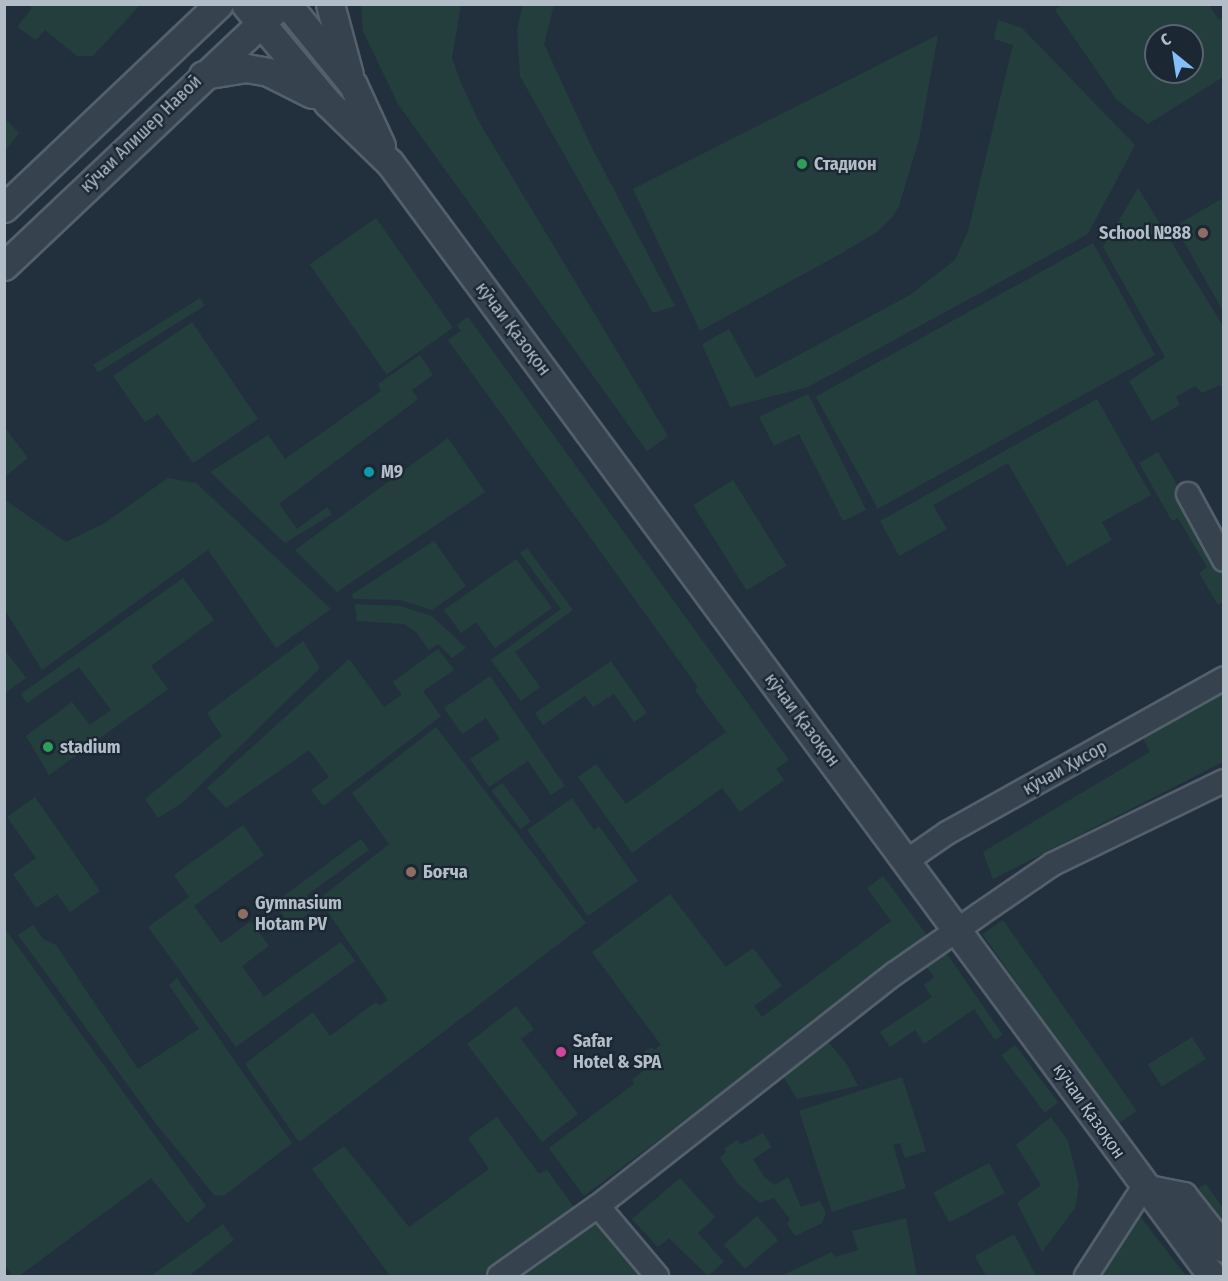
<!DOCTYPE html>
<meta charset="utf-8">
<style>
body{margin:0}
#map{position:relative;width:1228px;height:1281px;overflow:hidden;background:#22303d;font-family:"Fira Sans Condensed",sans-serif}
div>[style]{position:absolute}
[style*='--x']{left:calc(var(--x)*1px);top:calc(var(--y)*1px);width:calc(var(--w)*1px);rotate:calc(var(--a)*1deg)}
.green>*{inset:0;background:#243e3e;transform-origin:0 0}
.roads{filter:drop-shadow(2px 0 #54606b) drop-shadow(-2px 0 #54606b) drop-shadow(0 2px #54606b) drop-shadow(0 -2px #54606b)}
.minor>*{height:22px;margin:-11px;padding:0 11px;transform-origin:11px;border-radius:11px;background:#36424d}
.tertiary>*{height:27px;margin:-13.5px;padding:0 13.5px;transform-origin:13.5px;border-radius:13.5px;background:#36424d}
.dots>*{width:16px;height:16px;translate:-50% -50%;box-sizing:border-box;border:3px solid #1b2732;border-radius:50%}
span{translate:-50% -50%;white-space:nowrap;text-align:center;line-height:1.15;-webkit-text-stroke:4.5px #1b2732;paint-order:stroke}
.street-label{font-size:18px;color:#b2bdc8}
.poi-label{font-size:18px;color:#b2bdc8;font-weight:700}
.left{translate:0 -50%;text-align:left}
.right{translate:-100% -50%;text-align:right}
.frame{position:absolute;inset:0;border:6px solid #b2bdc8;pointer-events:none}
.north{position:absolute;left:1144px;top:24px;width:60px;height:60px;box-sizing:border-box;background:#1b2732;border:2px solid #57636e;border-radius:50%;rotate:330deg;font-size:16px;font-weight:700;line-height:24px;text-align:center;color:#b2bdc8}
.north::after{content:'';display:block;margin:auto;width:21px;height:27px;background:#84bffb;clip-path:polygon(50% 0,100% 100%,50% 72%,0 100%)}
</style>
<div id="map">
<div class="green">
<i style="clip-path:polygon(evenodd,1063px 4px,1209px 5px,1219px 20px,1223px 17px,1223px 77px,1148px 124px,1117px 100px,1055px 10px,1063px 4px,1156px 36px,1192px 36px,1192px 72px,1156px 72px,1156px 36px)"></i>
<i style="clip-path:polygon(29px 5px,140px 5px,93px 56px,77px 56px,45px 30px,36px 40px,17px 27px,32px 8px)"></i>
<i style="clip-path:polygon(361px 5px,461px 5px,452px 58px,461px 83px,479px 122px,668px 436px,647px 451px,398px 104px,363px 31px)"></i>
<i style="clip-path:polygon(523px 5px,554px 5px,544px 44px,591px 146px,675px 306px,653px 313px,520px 76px,517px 29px)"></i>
<i style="clip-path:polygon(998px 20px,1022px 28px,1135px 145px,1088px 234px,808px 387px,730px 407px,702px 344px,729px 329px,756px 378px,910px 295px,955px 260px,968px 231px,1013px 45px,994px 39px)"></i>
<i style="clip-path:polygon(938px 35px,919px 139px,899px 206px,892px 217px,877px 232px,840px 254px,700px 331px,633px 189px)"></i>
<i style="clip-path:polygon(5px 119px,19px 133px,5px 151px)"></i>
<i style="clip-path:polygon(1138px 188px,1223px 326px,1223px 391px,1220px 385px,1202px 393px,1195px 386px,1176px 397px,1180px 405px,1152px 421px,1129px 381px,1165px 357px,1103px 247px)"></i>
<i style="clip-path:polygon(1223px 198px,1223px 311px,1175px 226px)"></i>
<i style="left:376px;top:218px;width:134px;height:81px;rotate:55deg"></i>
<i style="left:1093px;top:243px;width:128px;height:317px;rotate:61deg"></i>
<i style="left:200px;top:298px;width:9px;height:126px;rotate:58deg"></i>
<i style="clip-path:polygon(468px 317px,789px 760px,776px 769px,784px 780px,740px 812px,722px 788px,632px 853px,578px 777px,596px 764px,626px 804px,726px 732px,695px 690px,698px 687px,448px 340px,461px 331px,457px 325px)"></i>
<i style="clip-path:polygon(192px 322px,258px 419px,193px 463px,158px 414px,145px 422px,113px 376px)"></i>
<i style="clip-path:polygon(420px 355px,433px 375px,412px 390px,418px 399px,279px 504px,297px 529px,327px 507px,332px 514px,285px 543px,210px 472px,268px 435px,285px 459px,381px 391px,378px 384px)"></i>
<i style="clip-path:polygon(808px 394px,866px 510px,843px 521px,799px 434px,774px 446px,759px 417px)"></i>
<i style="clip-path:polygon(1097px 399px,1151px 495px,1102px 522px,1112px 540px,1067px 566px,1008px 463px,933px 505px,947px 529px,899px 556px,880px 521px)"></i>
<i style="clip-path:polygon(6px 429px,28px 458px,6px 476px,4px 474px)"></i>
<i style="clip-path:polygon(448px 438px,485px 492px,337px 592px,295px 550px)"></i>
<i style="clip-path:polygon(1158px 452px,1223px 564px,1223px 602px,1218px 605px,1199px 573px,1207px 567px,1178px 518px,1172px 521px,1139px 463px)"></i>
<i style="clip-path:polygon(168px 478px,196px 483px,331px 609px,276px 648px,208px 550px,42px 670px,5px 610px,5px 500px,66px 542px,105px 523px)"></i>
<i style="left:733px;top:480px;width:101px;height:47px;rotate:58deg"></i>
<i style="clip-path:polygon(434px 541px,466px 586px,432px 610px,400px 600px,354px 599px,351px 595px)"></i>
<i style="clip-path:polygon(527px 548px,573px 610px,515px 652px,540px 687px,521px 701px,491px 660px,561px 609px,520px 553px)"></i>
<i style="clip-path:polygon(516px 559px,552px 608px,495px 648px,476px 622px,461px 633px,444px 610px)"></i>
<i style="clip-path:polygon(183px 578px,214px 620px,151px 666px,168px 689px,49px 775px,26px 736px,72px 702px,90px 725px,111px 710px,79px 667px,27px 703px,21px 694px)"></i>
<i style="clip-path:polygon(355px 604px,400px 606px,432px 616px,466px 648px,452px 658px,438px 644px,429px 650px,416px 632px,404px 624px,357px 621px)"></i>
<i style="clip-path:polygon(303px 641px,320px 668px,182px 803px,158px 818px,145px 799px,222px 736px,207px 713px)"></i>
<i style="clip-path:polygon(4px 649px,26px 678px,5px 693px,4px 693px)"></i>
<i style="clip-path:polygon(438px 649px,454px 670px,423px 691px,441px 716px,323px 806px,311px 790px,329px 777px,309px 750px,226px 808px,207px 788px,349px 659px,384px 707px,402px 695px,393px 682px)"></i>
<i style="clip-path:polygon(611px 661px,647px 713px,634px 722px,614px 694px,593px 707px,585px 696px,543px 725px,535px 713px)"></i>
<i style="clip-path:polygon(490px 676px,565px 786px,551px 795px,528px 761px,489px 787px,470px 759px,500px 739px,486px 718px,462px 734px,444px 708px)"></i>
<i style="clip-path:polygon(1223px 684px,1223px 762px,993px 879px,983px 852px,1150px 752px,1141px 734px)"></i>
<i style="clip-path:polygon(436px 727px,586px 923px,299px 1142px,245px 1064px,313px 1012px,330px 1036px,376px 1002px,379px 1006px,388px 1000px,319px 899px,389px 844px,352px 793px)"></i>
<i style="left:502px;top:783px;width:48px;height:13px;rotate:53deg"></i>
<i style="clip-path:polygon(35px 797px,100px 891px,70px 912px,57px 894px,36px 908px,13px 874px,36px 858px,7px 817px)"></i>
<i style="clip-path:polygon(572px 798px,594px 830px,599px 826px,638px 881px,588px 916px,527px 830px)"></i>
<i style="clip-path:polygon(243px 825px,264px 855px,194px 906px,221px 943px,251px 921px,269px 946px,242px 966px,264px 997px,341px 942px,355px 961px,236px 1047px,148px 927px,189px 897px,174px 875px)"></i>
<i style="clip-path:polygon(361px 839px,369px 850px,307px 895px,316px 908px,291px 926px,274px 903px)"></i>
<i style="clip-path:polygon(883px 876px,929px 938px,584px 1196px,549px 1148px,634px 1084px,632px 1080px,643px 1071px,634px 1059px,651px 1047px,654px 1050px,661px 1045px,592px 952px,670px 894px,726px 967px,753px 948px,782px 986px,754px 1006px,762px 1017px,891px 921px,867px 888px)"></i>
<i style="left:1003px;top:920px;width:233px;height:25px;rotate:55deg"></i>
<i style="clip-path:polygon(33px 925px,43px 939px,56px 945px,138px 1069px,199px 1029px,169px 985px,177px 978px,292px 1143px,225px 1195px,215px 1196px,157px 1125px,18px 935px)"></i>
<i style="clip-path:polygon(5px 929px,206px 1206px,187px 1223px,151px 1178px,19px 1276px,13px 1276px,4px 1265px)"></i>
<i style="clip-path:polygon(940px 944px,1003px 1035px,995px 1040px,974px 1009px,924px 1044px,915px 1030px,890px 1047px,880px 1032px,932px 997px,924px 985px,934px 977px,920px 958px)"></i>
<i style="clip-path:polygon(516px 1006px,534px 1029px,521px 1039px,578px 1114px,542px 1142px,467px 1044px)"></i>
<i style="clip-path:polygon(822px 1035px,846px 1063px,858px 1086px,797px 1099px,778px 1068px)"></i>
<i style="left:1192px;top:1037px;width:26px;height:52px;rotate:58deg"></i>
<i style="left:1015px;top:1045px;width:72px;height:17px;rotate:53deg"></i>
<i style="clip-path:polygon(902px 1077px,926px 1151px,905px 1158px,900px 1143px,893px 1145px,906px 1188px,832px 1212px,799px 1111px)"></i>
<i style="clip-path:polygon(497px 1117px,539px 1174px,547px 1170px,576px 1210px,484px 1276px,390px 1276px,312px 1169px,344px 1146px,409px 1227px,489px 1169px,468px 1138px)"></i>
<i style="clip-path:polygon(1051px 1117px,1068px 1141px,1079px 1185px,1075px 1208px,1042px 1252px,1017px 1203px,1041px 1185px,1016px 1145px)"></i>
<i style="clip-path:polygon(763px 1133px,772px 1147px,753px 1159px,764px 1177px,775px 1185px,788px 1177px,801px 1207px,820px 1201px,826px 1213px,822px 1223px,795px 1236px,787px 1224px,790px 1219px,774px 1198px,760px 1203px,738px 1184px,720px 1158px,726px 1152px,724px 1149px,737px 1140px,741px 1144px)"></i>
<i style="left:989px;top:1163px;width:34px;height:63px;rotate:62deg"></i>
<i style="clip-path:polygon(680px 1178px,715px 1217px,698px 1233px,724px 1262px,708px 1276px,669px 1238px,658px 1247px,632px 1219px)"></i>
<i style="clip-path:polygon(1206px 1184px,1223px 1208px,1223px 1262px,1177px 1199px)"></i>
<i style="clip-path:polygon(598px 1214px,648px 1276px,517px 1276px)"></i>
<i style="clip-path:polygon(1139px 1215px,1186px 1276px,1094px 1276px)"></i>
<i style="left:757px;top:1216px;width:32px;height:44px;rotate:49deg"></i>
<i style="clip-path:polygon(906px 1218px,917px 1276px,781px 1276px,832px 1252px,835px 1257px,858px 1250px,852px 1231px)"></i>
<i style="clip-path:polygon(223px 1224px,234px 1240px,189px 1276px,151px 1276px)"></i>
<i style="clip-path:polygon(1014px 1234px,1036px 1276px,986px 1276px,975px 1256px)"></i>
</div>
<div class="roads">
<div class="minor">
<i style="--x:1188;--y:494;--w:75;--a:61.4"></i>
<i style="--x:908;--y:860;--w:47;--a:-34.7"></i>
<i style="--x:947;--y:833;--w:317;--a:-29.2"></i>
<i style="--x:598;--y:1206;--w:92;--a:49.9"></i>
<i style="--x:499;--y:1276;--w:121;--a:-35.3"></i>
<i style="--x:598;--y:1206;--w:376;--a:-38.1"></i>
<i style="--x:894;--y:974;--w:105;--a:-34.9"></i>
<i style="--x:980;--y:914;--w:88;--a:-34.4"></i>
<i style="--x:1053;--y:864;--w:190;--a:-25.9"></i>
<i style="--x:1086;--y:1276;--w:105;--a:-57.1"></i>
</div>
<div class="tertiary">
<i style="--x:245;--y:4;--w:129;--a:50"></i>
<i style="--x:328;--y:103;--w:86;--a:44.1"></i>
<i style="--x:390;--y:163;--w:1384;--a:53.55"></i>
<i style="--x:287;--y:4;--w:104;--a:50.8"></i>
<i style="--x:353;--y:85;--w:67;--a:65.3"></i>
<i style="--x:330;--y:4;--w:73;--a:75"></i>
<i style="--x:203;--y:75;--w:44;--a:-9.2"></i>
<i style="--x:246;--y:68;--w:22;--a:10"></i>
<i style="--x:268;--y:72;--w:49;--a:26.6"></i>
<i style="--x:4;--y:208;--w:296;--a:-43.5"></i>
<i style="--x:4;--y:266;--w:381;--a:-43.4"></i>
<i style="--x:1143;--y:1188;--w:41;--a:11.3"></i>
<i style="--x:1183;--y:1196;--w:66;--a:51.7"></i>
</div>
</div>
<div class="dots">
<i style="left:802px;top:164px;background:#2e9e5b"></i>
<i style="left:1203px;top:233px;background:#8d6e63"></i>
<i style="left:369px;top:472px;background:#0f9aa8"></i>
<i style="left:48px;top:747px;background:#2e9e5b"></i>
<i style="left:411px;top:872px;background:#8d6e63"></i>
<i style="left:243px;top:914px;background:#8d6e63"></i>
<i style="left:561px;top:1052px;background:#d1479c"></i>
</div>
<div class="street-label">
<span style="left:141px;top:134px;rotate:-44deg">кӯчаи Алишер Навоӣ</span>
<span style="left:513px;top:329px;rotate:53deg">кӯчаи Қазоқон</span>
<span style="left:802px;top:720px;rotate:53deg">кӯчаи Қазоқон</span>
<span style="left:1065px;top:768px;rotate:-29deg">кӯчаи Ҳисор</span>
<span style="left:1089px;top:1111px;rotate:55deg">кӯчаи Қазоқон</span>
</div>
<div class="poi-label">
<span class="left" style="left:814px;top:164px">Стадион</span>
<span class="right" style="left:1191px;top:233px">School №88</span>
<span class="left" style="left:381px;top:472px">М9</span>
<span class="left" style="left:60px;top:747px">stadium</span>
<span class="left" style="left:423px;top:872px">Боғча</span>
<span class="left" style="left:255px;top:914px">Gymnasium<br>Hotam PV</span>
<span class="left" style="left:573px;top:1052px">Safar<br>Hotel &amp; SPA</span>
</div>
<div class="frame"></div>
<div class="north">С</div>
</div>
